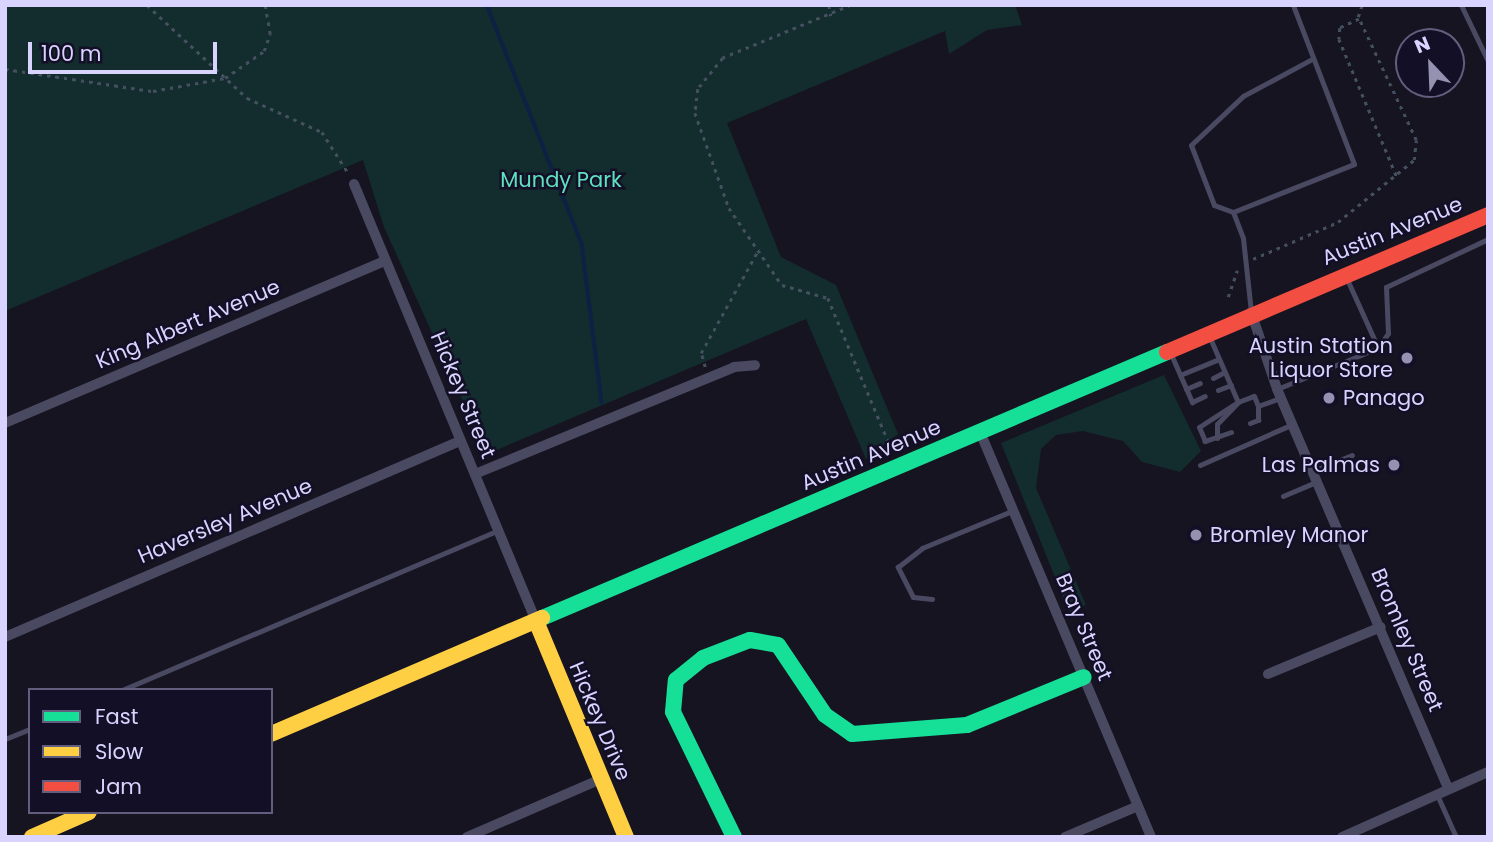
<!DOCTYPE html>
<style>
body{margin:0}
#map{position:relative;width:1493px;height:842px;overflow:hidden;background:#161421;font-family:Poppins,sans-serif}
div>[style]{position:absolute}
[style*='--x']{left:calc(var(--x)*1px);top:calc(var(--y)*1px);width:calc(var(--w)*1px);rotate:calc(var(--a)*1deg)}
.green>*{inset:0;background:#132c2d}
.stream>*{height:3.5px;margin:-1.75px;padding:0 1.75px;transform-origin:1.75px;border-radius:1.75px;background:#0d2144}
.path>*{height:2.5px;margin-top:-1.25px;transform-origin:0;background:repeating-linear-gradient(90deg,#44505f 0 3.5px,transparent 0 8.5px)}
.lane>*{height:5px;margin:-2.5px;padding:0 2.5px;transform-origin:2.5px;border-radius:2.5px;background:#4a4962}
.street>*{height:10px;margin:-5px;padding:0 5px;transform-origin:5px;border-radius:5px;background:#4a4962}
.fast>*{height:16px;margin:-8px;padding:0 8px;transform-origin:8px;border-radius:8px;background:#16e098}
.slow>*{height:16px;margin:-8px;padding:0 8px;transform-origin:8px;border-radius:8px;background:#ffcf43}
.jam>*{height:16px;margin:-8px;padding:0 8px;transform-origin:8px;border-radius:8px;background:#f24e42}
.dots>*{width:19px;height:19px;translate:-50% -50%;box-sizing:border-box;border:4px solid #130f26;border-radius:50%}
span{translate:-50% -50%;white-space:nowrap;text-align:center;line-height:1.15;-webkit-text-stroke:5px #130f26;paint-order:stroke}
.park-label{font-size:21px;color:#5fe0c0}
.street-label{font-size:21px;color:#d9d4ff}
.poi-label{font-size:21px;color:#d9d4ff}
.right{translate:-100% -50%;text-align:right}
.left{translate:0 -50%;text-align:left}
.frame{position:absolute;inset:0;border:7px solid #d9d4ff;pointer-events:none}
.legend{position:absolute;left:28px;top:688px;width:245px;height:126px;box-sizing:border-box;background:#130f26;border:2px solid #625e7d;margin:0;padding:9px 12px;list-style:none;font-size:21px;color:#d9d4ff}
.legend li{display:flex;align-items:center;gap:14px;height:35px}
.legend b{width:35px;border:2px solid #625e7d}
.north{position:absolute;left:1395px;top:28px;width:70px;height:70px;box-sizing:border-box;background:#130f26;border:2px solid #625e7d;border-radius:50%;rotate:337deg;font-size:19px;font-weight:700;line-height:28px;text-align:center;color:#d9d4ff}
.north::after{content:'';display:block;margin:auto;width:24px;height:32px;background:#9591b1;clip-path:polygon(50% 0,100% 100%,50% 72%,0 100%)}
.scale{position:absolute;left:28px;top:42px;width:189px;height:32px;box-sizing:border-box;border:4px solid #d9d4ff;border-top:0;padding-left:9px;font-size:21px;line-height:24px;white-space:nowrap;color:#d9d4ff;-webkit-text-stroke:5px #130f26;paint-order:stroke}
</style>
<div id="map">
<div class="green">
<i style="clip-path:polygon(5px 5px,1015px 5px,1022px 25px,987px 30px,949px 54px,945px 31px,727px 123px,781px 257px,836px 285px,898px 434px,866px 459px,806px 319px,487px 454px,384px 227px,363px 160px,5px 311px)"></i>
<i style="clip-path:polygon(1164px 375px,1201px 451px,1180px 472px,1142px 462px,1123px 441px,1083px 431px,1056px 435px,1041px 449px,1036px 488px,1086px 605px,1069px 612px,1001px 443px)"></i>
</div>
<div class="stream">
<i style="--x:487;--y:5;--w:257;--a:68.3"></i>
<i style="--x:582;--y:244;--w:160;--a:82.8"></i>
</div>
<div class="path">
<i style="--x:147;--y:5;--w:137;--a:42.9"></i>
<i style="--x:247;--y:98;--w:82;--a:24.4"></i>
<i style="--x:322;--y:132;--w:50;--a:57.3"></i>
<i style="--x:829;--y:5;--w:11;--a:80"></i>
<i style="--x:851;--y:5;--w:139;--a:157.5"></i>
<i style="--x:723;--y:58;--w:40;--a:129"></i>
<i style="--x:698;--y:89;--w:24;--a:97"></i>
<i style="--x:695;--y:113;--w:101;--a:70.3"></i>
<i style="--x:729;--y:208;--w:93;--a:55.5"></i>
<i style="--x:782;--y:285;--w:48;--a:15.8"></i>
<i style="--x:828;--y:298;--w:163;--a:67.2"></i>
<i style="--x:891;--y:448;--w:11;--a:5"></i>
<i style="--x:1359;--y:19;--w:21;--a:155"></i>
<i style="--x:1340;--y:28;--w:11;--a:95"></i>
<i style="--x:1339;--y:39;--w:150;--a:67.2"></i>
<i style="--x:5;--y:69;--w:150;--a:8.5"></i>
<i style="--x:153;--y:91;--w:73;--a:-10.2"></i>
<i style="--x:225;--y:78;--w:47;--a:-34.7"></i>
<i style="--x:264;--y:51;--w:18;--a:-71"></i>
<i style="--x:270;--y:34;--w:29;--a:-100"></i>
<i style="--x:1253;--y:259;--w:93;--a:-23.5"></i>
<i style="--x:1338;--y:222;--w:98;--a:-39.2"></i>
<i style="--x:1414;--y:160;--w:20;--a:-84"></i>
<i style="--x:1416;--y:140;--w:136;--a:-115.2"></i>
<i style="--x:1358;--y:17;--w:13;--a:-72"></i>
<i style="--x:1228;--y:297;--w:28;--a:-71"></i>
<i style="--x:705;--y:367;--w:15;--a:-106"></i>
<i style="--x:701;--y:353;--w:119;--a:-60.9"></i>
</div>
<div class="lane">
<i style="--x:1461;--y:5;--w:62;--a:64.3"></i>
<i style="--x:1233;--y:212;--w:130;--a:-21.6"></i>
<i style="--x:1354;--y:164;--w:170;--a:-111"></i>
<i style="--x:1346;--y:277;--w:78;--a:65.7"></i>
<i style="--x:1251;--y:312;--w:74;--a:-96.2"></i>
<i style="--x:1243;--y:238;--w:28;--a:-111"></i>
<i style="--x:1233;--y:212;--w:20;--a:-160"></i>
<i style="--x:1214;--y:205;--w:64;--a:-111"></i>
<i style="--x:1191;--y:145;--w:71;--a:-43.3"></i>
<i style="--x:1243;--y:96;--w:78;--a:-28.2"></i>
<i style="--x:1210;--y:338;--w:70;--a:66.4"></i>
<i style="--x:1170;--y:352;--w:55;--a:66.3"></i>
<i style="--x:1192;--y:402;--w:14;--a:-25"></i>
<i style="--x:1180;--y:375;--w:42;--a:-22.3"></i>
<i style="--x:1213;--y:378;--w:13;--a:-27"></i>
<i style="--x:1186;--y:389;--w:15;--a:-23"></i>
<i style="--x:1277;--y:389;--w:109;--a:-22.1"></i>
<i style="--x:1378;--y:348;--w:18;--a:-56"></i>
<i style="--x:1388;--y:333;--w:46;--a:-92.5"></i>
<i style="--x:1386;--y:287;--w:113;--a:-25.2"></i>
<i style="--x:1218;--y:390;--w:14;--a:-21"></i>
<i style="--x:1250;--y:423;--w:9;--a:-21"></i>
<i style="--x:1258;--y:420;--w:14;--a:-90"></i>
<i style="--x:1231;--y:432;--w:28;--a:161"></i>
<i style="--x:1205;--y:441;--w:15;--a:-113"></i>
<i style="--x:1199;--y:427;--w:46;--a:-32.7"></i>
<i style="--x:1238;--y:402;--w:17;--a:-21"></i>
<i style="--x:1254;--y:396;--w:11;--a:68"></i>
<i style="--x:1258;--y:406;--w:23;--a:-20"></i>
<i style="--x:1217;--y:438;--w:14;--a:-90"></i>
<i style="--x:1217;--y:424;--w:30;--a:-46"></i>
<i style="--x:1200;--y:465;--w:102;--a:-23.8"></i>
<i style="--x:1313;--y:471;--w:42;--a:-22.3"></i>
<i style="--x:1283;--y:496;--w:38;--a:-23"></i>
<i style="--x:932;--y:599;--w:19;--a:-174"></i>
<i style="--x:913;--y:597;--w:34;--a:-117"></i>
<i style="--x:898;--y:567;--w:31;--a:-38"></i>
<i style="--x:922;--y:548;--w:100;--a:-22.4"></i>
<i style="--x:122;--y:690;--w:410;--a:-23"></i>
<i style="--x:5;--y:739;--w:27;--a:-22"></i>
<i style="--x:1438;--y:797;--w:44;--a:65.8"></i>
</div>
<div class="street">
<i style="--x:354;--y:184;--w:473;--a:67.4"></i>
<i style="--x:1251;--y:312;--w:81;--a:71.3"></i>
<i style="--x:1277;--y:389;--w:434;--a:66.8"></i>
<i style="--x:5;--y:423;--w:413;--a:-23.1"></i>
<i style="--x:980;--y:432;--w:440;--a:67.1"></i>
<i style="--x:475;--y:474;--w:280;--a:-22.4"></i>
<i style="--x:734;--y:367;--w:21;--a:-5"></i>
<i style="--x:5;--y:637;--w:495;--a:-23.3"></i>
<i style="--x:1268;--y:674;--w:122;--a:-22.6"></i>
<i style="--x:467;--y:837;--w:146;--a:-23.4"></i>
<i style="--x:1065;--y:837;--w:79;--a:-23"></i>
<i style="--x:1342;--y:837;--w:160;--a:-24"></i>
</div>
<div class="fast">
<i style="--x:542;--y:618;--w:679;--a:-23.05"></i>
<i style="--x:734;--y:837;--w:139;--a:-116"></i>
<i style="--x:673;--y:712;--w:32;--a:-85"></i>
<i style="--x:676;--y:680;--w:35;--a:-39"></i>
<i style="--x:703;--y:658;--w:50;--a:-21"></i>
<i style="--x:750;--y:640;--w:28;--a:10"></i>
<i style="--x:778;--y:645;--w:84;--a:56.1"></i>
<i style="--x:825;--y:715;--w:33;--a:35"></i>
<i style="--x:852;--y:734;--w:115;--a:-4.5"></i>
<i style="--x:967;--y:725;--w:126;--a:-22.3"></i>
</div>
<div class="slow">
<i style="--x:536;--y:621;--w:234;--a:67.4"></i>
<i style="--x:271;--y:734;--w:295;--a:-23.2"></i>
<i style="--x:32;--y:837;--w:62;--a:-23.7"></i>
</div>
<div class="jam">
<i style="--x:1167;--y:352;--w:349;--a:-23.1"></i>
</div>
<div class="dots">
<i style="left:1407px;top:358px;background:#9591b1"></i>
<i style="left:1329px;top:398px;background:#9591b1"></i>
<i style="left:1394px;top:465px;background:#9591b1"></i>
<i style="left:1196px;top:535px;background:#9591b1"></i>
</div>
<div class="park-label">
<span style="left:561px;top:180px">Mundy Park</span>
</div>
<div class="street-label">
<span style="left:1392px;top:231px;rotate:-22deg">Austin Avenue</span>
<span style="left:188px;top:324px;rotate:-23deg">King Albert Avenue</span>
<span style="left:463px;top:395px;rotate:67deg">Hickey Street</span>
<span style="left:871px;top:455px;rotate:-23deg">Austin Avenue</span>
<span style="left:225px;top:521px;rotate:-23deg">Haversley Avenue</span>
<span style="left:1084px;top:627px;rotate:67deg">Bray Street</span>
<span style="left:1407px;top:640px;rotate:67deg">Bromley Street</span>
<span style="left:600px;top:721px;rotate:67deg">Hickey Drive</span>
</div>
<div class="poi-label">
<span class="right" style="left:1393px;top:358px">Austin Station<br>Liquor Store</span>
<span class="left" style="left:1343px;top:398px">Panago</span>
<span class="right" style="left:1380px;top:465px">Las Palmas</span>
<span class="left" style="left:1210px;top:535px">Bromley Manor</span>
</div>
<div class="frame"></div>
<ul class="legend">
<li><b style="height:9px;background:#16e098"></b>Fast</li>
<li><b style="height:9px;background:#ffcf43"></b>Slow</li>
<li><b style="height:9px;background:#f24e42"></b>Jam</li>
</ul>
<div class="north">N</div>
<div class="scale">100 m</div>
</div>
